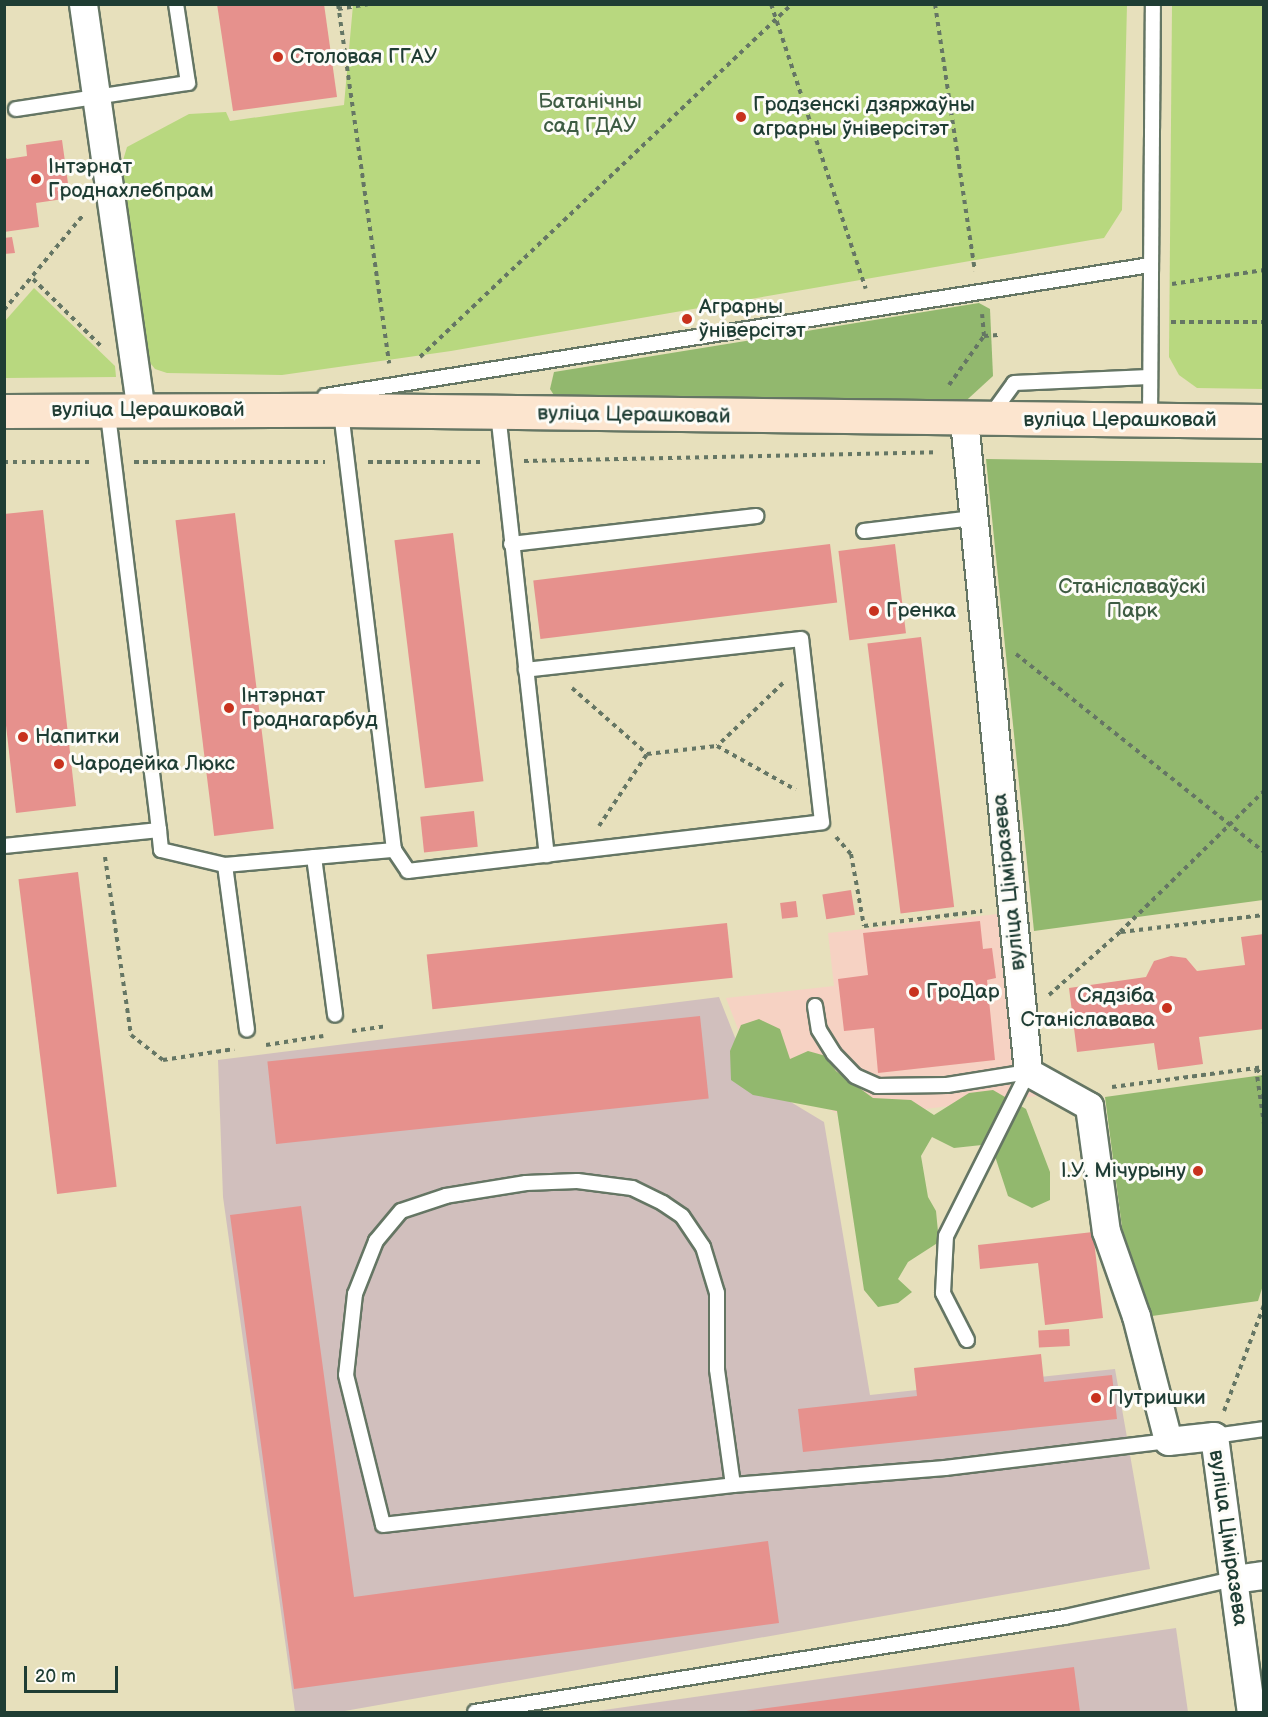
<!DOCTYPE html>
<meta charset="utf-8">
<style>
body{margin:0}
#map{position:relative;width:1268px;height:1717px;overflow:hidden;background:#e7e0bc;font-family:"Balsamiq Sans",sans-serif}
div>[style]{position:absolute}
[style*='--x']{left:calc(var(--x)*1px);top:calc(var(--y)*1px);width:calc(var(--w)*1px);rotate:calc(var(--a)*1deg)}
.built>*{inset:0;background:#f6d2c3}
.industrial>*{inset:0;background:#d1bfbd}
.green>*{inset:0;background:#b8d87f}
.forest>*{inset:0;background:#92b86e}
.building>*{inset:0;background:#e6918d;transform-origin:0 0}
.path>*{height:4px;margin-top:-2px;transform-origin:0;background:repeating-linear-gradient(90deg,#657664 0 4.5px,transparent 0 9px)}
.roads{filter:drop-shadow(2px 0 #657664) drop-shadow(-2px 0 #657664) drop-shadow(0 2px #657664) drop-shadow(0 -2px #657664)}
.lane>*{height:14px;margin:-7px;padding:0 7px;transform-origin:7px;border-radius:7px;background:#fff}
.street>*{height:27px;margin:-13.5px;padding:0 13.5px;transform-origin:13.5px;border-radius:13.5px;background:#fff}
.secondary>*{height:33px;margin:-16.5px;padding:0 16.5px;transform-origin:16.5px;border-radius:16.5px;background:#fce5cf}
.dots>*{width:16px;height:16px;translate:-50% -50%;box-sizing:border-box;border:3px solid #fdfcf7;border-radius:50%}
span{translate:-50% -50%;white-space:nowrap;text-align:center;line-height:1.15;-webkit-text-stroke:6px #fdfcf7;paint-order:stroke}
.poi-label{font-size:21px;color:#1f3d34}
.left{translate:0 -50%;text-align:left}
.right{translate:-100% -50%;text-align:right}
.park-label{font-size:21px;color:#3e5c43}
.street-label{font-size:21px;color:#1f3d34}
.frame{position:absolute;inset:0;border:6px solid #1f3d34;pointer-events:none}
.scale{position:absolute;left:24px;top:1666px;width:94px;height:27px;box-sizing:border-box;border:3px solid #1f3d34;border-top:0;padding-left:8px;font-size:18px;line-height:21px;white-space:nowrap;color:#1f3d34;-webkit-text-stroke:4px #fdfcf7;paint-order:stroke}
</style>
<div id="map">
<div class="built">
<i style="clip-path:polygon(1025px 911px,1046px 1095px,846px 1118px,754px 1071px,726px 998px,834px 986px,828px 933px)"></i>
</div>
<div class="industrial">
<i style="clip-path:polygon(719px 997px,751px 1078px,824px 1122px,870px 1395px,1115px 1369px,1150px 1569px,339px 1712px,295px 1712px,223px 1197px,218px 1060px)"></i>
<i style="clip-path:polygon(1176px 1628px,1188px 1712px,590px 1712px)"></i>
</div>
<div class="green">
<i style="clip-path:polygon(353px 5px,1127px 5px,1122px 210px,1104px 238px,1091px 240px,451px 351px,282px 375px,167px 373px,155px 369px,147px 359px,118px 177px,127px 147px,189px 114px,226px 112px,230px 121px,344px 105px)"></i>
<i style="clip-path:polygon(1172px 5px,1263px 5px,1263px 389px,1197px 388px,1179px 375px,1169px 357px)"></i>
<i style="clip-path:polygon(34px 288px,115px 366px,116px 377px,5px 378px,5px 321px)"></i>
</div>
<div class="forest">
<i style="clip-path:polygon(979px 303px,990px 309px,993px 376px,957px 409px,559px 403px,550px 389px,554px 372px)"></i>
<i style="clip-path:polygon(986px 459px,1263px 463px,1263px 900px,1034px 931px)"></i>
<i style="clip-path:polygon(759px 1019px,780px 1029px,790px 1059px,808px 1051px,826px 1056px,836px 1071px,873px 1098px,911px 1100px,934px 1115px,969px 1093px,993px 1090px,1026px 1109px,1050px 1172px,1050px 1200px,1032px 1208px,1008px 1196px,991px 1144px,954px 1148px,932px 1137px,921px 1156px,928px 1197px,936px 1211px,939px 1242px,908px 1262px,898px 1279px,912px 1292px,898px 1303px,878px 1307px,864px 1290px,837px 1111px,753px 1095px,731px 1080px,730px 1051px,741px 1025px)"></i>
<i style="clip-path:polygon(1263px 1075px,1264px 1282px,1258px 1301px,1152px 1316px,1123px 1235px,1105px 1097px)"></i>
</div>
<div class="building">
<i style="clip-path:polygon(217px 4px,324px 4px,337px 97px,233px 111px)"></i>
<i style="clip-path:polygon(62px 140px,70px 198px,36px 203px,39px 227px,4px 232px,4px 155px,7px 159px,27px 156px,26px 145px)"></i>
<i style="clip-path:polygon(12px 237px,15px 253px,4px 254px,4px 238px)"></i>
<i style="clip-path:polygon(43px 510px,76px 806px,16px 813px,4px 708px,4px 514px)"></i>
<i style="left:235px;top:513px;width:318px;height:60px;rotate:83deg"></i>
<i style="left:453px;top:533px;width:250px;height:59px;rotate:83deg"></i>
<i style="left:830px;top:544px;width:59px;height:299px;rotate:83deg"></i>
<i style="left:895px;top:544px;width:90px;height:57px;rotate:83deg"></i>
<i style="left:921px;top:637px;width:272px;height:54px;rotate:83deg"></i>
<i style="left:474px;top:811px;width:36px;height:54px;rotate:84deg"></i>
<i style="left:78px;top:872px;width:317px;height:60px;rotate:83deg"></i>
<i style="left:851px;top:890px;width:25px;height:29px;rotate:81deg"></i>
<i style="left:796px;top:901px;width:16px;height:16px;rotate:83deg"></i>
<i style="clip-path:polygon(980px 921px,983px 949px,992px 948px,996px 978px,987px 980px,995px 1060px,878px 1073px,874px 1028px,844px 1031px,838px 979px,868px 975px,863px 933px)"></i>
<i style="left:727px;top:923px;width:55px;height:302px;rotate:84deg"></i>
<i style="clip-path:polygon(1264px 934px,1264px 1029px,1199px 1037px,1203px 1064px,1181px 1067px,1158px 1070px,1154px 1043px,1077px 1052px,1069px 988px,1146px 977px,1154px 961px,1171px 956px,1186px 958px,1197px 971px,1245px 965px,1241px 937px)"></i>
<i style="left:700px;top:1016px;width:83px;height:435px;rotate:84deg"></i>
<i style="clip-path:polygon(301px 1206px,354px 1597px,768px 1541px,779px 1623px,294px 1689px,230px 1215px)"></i>
<i style="clip-path:polygon(1093px 1232px,1103px 1318px,1045px 1325px,1038px 1263px,980px 1269px,978px 1245px)"></i>
<i style="left:1069px;top:1329px;width:17px;height:31px;rotate:87deg"></i>
<i style="clip-path:polygon(1041px 1354px,1044px 1382px,1112px 1375px,1117px 1419px,803px 1452px,798px 1409px,917px 1396px,914px 1368px)"></i>
<i style="clip-path:polygon(1074px 1667px,1080px 1712px,746px 1712px,746px 1711px)"></i>
</div>
<div class="path">
<i style="--x:338;--y:4;--w:363;--a:81.9"></i>
<i style="--x:771;--y:4;--w:300;--a:71.6"></i>
<i style="--x:935;--y:4;--w:270;--a:81.5"></i>
<i style="--x:338;--y:9;--w:30;--a:-9"></i>
<i style="--x:33;--y:279;--w:95;--a:44.6"></i>
<i style="--x:1172;--y:284;--w:93;--a:-8.7"></i>
<i style="--x:4;--y:310;--w:125;--a:-50.2"></i>
<i style="--x:1171;--y:322;--w:93;--a:0"></i>
<i style="--x:984;--y:336;--w:14;--a:-4"></i>
<i style="--x:420;--y:357;--w:513;--a:-43.5"></i>
<i style="--x:949;--y:385;--w:60;--a:-54.5"></i>
<i style="--x:984;--y:336;--w:22;--a:-95"></i>
<i style="--x:524;--y:461;--w:413;--a:-1.2"></i>
<i style="--x:4;--y:462;--w:87;--a:0"></i>
<i style="--x:134;--y:462;--w:191;--a:0"></i>
<i style="--x:368;--y:462;--w:113;--a:0"></i>
<i style="--x:1016;--y:654;--w:317;--a:38.6"></i>
<i style="--x:783;--y:683;--w:91;--a:136.3"></i>
<i style="--x:717;--y:746;--w:90;--a:29.1"></i>
<i style="--x:572;--y:688;--w:100;--a:41.3"></i>
<i style="--x:647;--y:754;--w:70;--a:-6.5"></i>
<i style="--x:599;--y:826;--w:87;--a:-56.3"></i>
<i style="--x:836;--y:837;--w:23;--a:49"></i>
<i style="--x:851;--y:854;--w:73;--a:79.8"></i>
<i style="--x:864;--y:926;--w:119;--a:-7.2"></i>
<i style="--x:105;--y:857;--w:180;--a:81.7"></i>
<i style="--x:131;--y:1035;--w:41;--a:38"></i>
<i style="--x:163;--y:1060;--w:72;--a:-8.8"></i>
<i style="--x:1121;--y:932;--w:144;--a:-6.8"></i>
<i style="--x:1049;--y:995;--w:95;--a:-41.6"></i>
<i style="--x:1120;--y:932;--w:202;--a:-44.4"></i>
<i style="--x:352;--y:1031;--w:35;--a:-8"></i>
<i style="--x:266;--y:1045;--w:58;--a:-9"></i>
<i style="--x:1256;--y:1068;--w:57;--a:81.9"></i>
<i style="--x:1256;--y:1069;--w:11;--a:41"></i>
<i style="--x:1112;--y:1087;--w:153;--a:-7.5"></i>
<i style="--x:1224;--y:1411;--w:113;--a:-69.3"></i>
</div>
<div class="roads">
<div class="lane">
<i style="--x:16;--y:109;--w:174;--a:-8.6"></i>
<i style="--x:188;--y:83;--w:80;--a:-98.6"></i>
<i style="--x:325;--y:396;--w:835;--a:-9.02"></i>
<i style="--x:498;--y:413;--w:445;--a:83.7"></i>
<i style="--x:991;--y:415;--w:39;--a:-54"></i>
<i style="--x:1014;--y:383;--w:135;--a:-2.5"></i>
<i style="--x:1150;--y:420;--w:416;--a:-89.6"></i>
<i style="--x:864;--y:531;--w:110;--a:-6.8"></i>
<i style="--x:511;--y:544;--w:247;--a:-6.5"></i>
<i style="--x:159;--y:830;--w:20;--a:84"></i>
<i style="--x:161;--y:850;--w:66;--a:13.2"></i>
<i style="--x:225;--y:865;--w:170;--a:-5.1"></i>
<i style="--x:394;--y:850;--w:443;--a:-96.9"></i>
<i style="--x:4;--y:846;--w:156;--a:-5.9"></i>
<i style="--x:159;--y:830;--w:424;--a:-97"></i>
<i style="--x:394;--y:850;--w:25;--a:56"></i>
<i style="--x:408;--y:871;--w:417;--a:-6.7"></i>
<i style="--x:822;--y:822;--w:184;--a:-96.5"></i>
<i style="--x:801;--y:639;--w:277;--a:173.6"></i>
<i style="--x:314;--y:857;--w:159;--a:82.4"></i>
<i style="--x:225;--y:865;--w:166;--a:82.4"></i>
<i style="--x:815;--y:1006;--w:24;--a:81"></i>
<i style="--x:819;--y:1030;--w:28;--a:58"></i>
<i style="--x:834;--y:1054;--w:30;--a:46"></i>
<i style="--x:855;--y:1076;--w:24;--a:24"></i>
<i style="--x:877;--y:1086;--w:70;--a:-0.8"></i>
<i style="--x:947;--y:1085;--w:82;--a:-9.1"></i>
<i style="--x:967;--y:1340;--w:53;--a:-117.1"></i>
<i style="--x:943;--y:1293;--w:57;--a:-87"></i>
<i style="--x:946;--y:1236;--w:183;--a:-63.4"></i>
<i style="--x:1214;--y:1436;--w:50;--a:-8"></i>
<i style="--x:733;--y:1485;--w:117;--a:-97.9"></i>
<i style="--x:717;--y:1369;--w:76;--a:-90"></i>
<i style="--x:717;--y:1293;--w:48;--a:-106.9"></i>
<i style="--x:703;--y:1247;--w:37;--a:-124"></i>
<i style="--x:682;--y:1216;--w:23;--a:-146"></i>
<i style="--x:663;--y:1203;--w:34;--a:-154"></i>
<i style="--x:632;--y:1188;--w:55;--a:-172.7"></i>
<i style="--x:577;--y:1181;--w:51;--a:177.8"></i>
<i style="--x:526;--y:1183;--w:81;--a:170.8"></i>
<i style="--x:446;--y:1196;--w:47;--a:161.6"></i>
<i style="--x:401;--y:1211;--w:39;--a:130"></i>
<i style="--x:376;--y:1241;--w:57;--a:111.6"></i>
<i style="--x:355;--y:1294;--w:81;--a:96.3"></i>
<i style="--x:346;--y:1375;--w:154;--a:76.1"></i>
<i style="--x:383;--y:1525;--w:352;--a:-6.5"></i>
<i style="--x:733;--y:1485;--w:213;--a:-4.6"></i>
<i style="--x:945;--y:1468;--w:225;--a:-6.9"></i>
<i style="--x:475;--y:1712;--w:598;--a:-9.15"></i>
<i style="--x:1065;--y:1617;--w:173;--a:-12.7"></i>
</div>
<div class="street">
<i style="--x:83;--y:4;--w:409;--a:81.9"></i>
<i style="--x:964;--y:420;--w:655;--a:84.39"></i>
<i style="--x:1028;--y:1072;--w:70;--a:29.1"></i>
<i style="--x:1089;--y:1106;--w:126;--a:82.3"></i>
<i style="--x:1106;--y:1231;--w:90;--a:70.6"></i>
<i style="--x:1136;--y:1316;--w:129;--a:75.6"></i>
<i style="--x:1168;--y:1441;--w:46;--a:-6.2"></i>
<i style="--x:1214;--y:1436;--w:278;--a:82.4"></i>
<i style="--x:1234;--y:1579;--w:30;--a:-8"></i>
</div>
<div class="secondary">
<i style="--x:4;--y:411;--w:337;--a:-0.2"></i>
<i style="--x:341;--y:410;--w:923;--a:0.68"></i>
</div>
</div>
<div class="dots">
<i style="left:278px;top:57px;background:#c8321e"></i>
<i style="left:741px;top:117px;background:#c8321e"></i>
<i style="left:36px;top:179px;background:#c8321e"></i>
<i style="left:687px;top:319px;background:#c8321e"></i>
<i style="left:874px;top:611px;background:#c8321e"></i>
<i style="left:229px;top:708px;background:#c8321e"></i>
<i style="left:23px;top:737px;background:#c8321e"></i>
<i style="left:59px;top:764px;background:#c8321e"></i>
<i style="left:914px;top:992px;background:#c8321e"></i>
<i style="left:1167px;top:1008px;background:#c8321e"></i>
<i style="left:1198px;top:1171px;background:#c8321e"></i>
<i style="left:1096px;top:1398px;background:#c8321e"></i>
</div>
<div class="poi-label">
<span class="left" style="left:290px;top:57px">Столовая ГГАУ</span>
<span class="left" style="left:753px;top:117px">Гродзенскі дзяржаўны<br>аграрны ўніверсітэт</span>
<span class="left" style="left:48px;top:179px">Інтэрнат<br>Гроднахлебпрам</span>
<span class="left" style="left:699px;top:319px">Аграрны<br>ўніверсітэт</span>
<span class="left" style="left:886px;top:611px">Гренка</span>
<span class="left" style="left:241px;top:708px">Інтэрнат<br>Гроднагарбуд</span>
<span class="left" style="left:35px;top:737px">Напитки</span>
<span class="left" style="left:71px;top:764px">Чародейка Люкс</span>
<span class="left" style="left:926px;top:992px">ГроДар</span>
<span class="right" style="left:1155px;top:1008px">Сядзіба<br>Станіславава</span>
<span class="right" style="left:1186px;top:1171px">І.У. Мічурыну</span>
<span class="left" style="left:1108px;top:1398px">Путришки</span>
</div>
<div class="park-label">
<span style="left:590px;top:114px">Батанічны<br>сад ГДАУ</span>
<span style="left:1132px;top:599px">Станіславаўскі<br>Парк</span>
</div>
<div class="street-label">
<span style="left:148px;top:410px">вуліца Церашковай</span>
<span style="left:634px;top:415px;rotate:1deg">вуліца Церашковай</span>
<span style="left:1120px;top:420px">вуліца Церашковай</span>
<span style="left:1009px;top:882px;rotate:-96deg">вуліца Ціміразева</span>
<span style="left:1228px;top:1538px;rotate:82deg">вуліца Ціміразева</span>
</div>
<div class="frame"></div>
<div class="scale">20 m</div>
</div>
